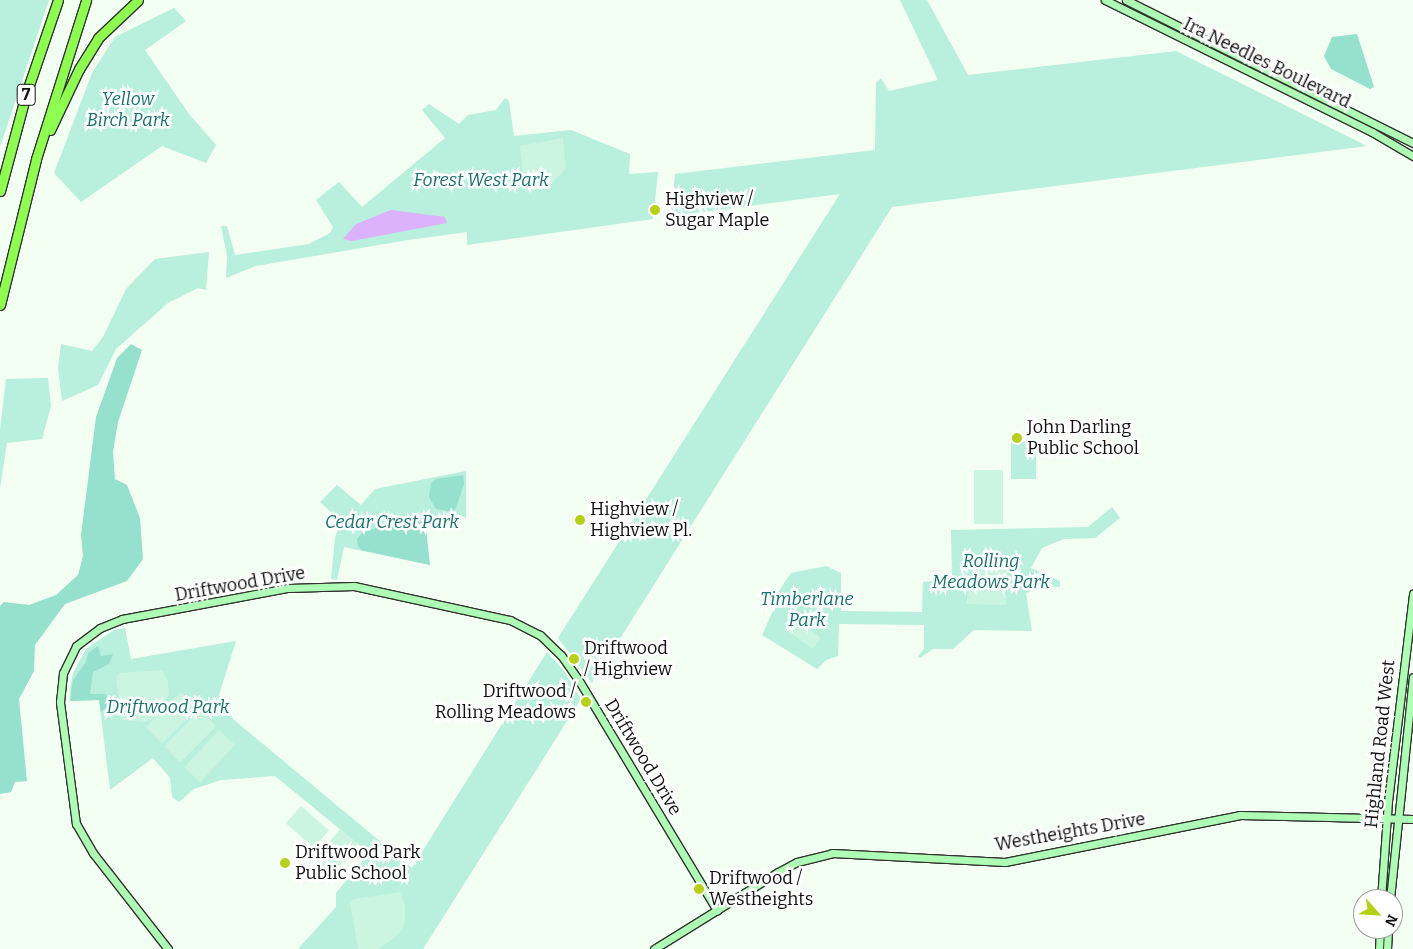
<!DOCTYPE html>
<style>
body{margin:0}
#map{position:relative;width:1413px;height:949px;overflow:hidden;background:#f4fff3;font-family:Bitter,serif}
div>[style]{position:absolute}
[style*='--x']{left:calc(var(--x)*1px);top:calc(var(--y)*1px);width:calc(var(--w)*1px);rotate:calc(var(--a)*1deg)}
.green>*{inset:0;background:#b8efdd;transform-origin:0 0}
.forest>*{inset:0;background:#95e1ce}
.pitch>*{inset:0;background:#cbf5e1;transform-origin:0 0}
.water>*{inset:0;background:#dcb2fc}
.roads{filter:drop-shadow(1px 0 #323232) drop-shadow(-1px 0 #323232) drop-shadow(0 1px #323232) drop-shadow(0 -1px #323232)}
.secondary>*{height:7px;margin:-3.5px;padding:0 3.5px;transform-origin:3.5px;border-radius:3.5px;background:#aeffb5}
.highway>*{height:9px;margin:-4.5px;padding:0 4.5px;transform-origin:4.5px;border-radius:4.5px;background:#8eff51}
.dots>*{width:14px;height:14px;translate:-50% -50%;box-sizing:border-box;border:2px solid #fff;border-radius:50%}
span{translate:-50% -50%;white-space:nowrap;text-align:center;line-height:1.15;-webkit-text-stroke:5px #fff;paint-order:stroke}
.shield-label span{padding:1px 4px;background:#fff;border:1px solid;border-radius:4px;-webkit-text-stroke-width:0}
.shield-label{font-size:16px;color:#101010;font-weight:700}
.street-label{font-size:18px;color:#101010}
.park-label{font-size:18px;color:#18706f;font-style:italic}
.poi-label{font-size:18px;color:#101010}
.left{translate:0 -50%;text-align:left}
.right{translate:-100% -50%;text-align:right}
.north{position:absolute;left:1353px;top:889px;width:50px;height:50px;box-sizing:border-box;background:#fff;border:1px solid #9f9f9f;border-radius:50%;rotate:116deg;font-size:14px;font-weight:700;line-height:20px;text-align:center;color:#101010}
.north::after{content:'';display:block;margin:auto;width:18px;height:22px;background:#b5d018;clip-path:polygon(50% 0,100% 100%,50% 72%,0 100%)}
</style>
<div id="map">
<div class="green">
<i style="clip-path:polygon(0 0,49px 0,0 147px)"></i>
<i style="clip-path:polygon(900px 0,927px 0,968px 75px,1176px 51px,1367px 146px,892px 207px,592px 683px,558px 638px,840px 194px,671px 216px,675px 174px,875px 150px,876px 83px,881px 78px,889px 91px,938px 80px)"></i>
<i style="clip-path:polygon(174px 8px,186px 21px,145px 50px,189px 114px,216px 145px,206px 163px,162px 146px,81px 202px,54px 173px,92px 73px,115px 37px)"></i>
<i style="clip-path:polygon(505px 98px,509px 101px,514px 136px,571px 130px,630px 154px,629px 174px,658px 172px,653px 219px,467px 245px,467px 232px,408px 240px,256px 266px,226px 278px,227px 256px,221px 226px,227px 226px,235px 255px,309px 244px,330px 233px,333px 227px,316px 200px,339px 182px,362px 207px,445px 138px,422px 110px,429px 104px,459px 124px,468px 115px,496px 110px)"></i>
<i style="clip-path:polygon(209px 252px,206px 290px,198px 288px,168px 303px,116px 349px,98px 385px,62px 401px,58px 368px,61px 344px,92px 351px,103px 337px,126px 289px,155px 259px)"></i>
<i style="clip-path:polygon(48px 378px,51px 406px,42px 439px,7px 443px,0 488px,0 430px,6px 379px)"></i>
<i style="left:1011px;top:442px;width:25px;height:37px"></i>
<i style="clip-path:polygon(466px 471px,466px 518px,459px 515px,425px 521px,430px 565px,344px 547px,337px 580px,331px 579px,335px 538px,341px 521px,320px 502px,337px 485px,361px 505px,375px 489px)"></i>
<i style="clip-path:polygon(1112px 507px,1120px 518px,1095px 538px,1064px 539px,1042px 548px,1031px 568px,1060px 581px,1060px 587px,1047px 586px,1026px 593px,1032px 631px,974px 630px,953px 649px,933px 649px,920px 658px,918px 656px,924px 649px,924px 625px,839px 624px,838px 656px,826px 660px,817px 669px,762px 635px,773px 611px,772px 601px,791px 573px,826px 566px,841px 573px,841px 611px,922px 612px,923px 582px,952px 579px,951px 530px,1088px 527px)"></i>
<i style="clip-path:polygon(125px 628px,131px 659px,236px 641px,219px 695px,233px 719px,412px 868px,547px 652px,564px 671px,581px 699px,423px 949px,298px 949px,336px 907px,336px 893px,369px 853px,275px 776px,221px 780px,194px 789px,179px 802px,172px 797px,170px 778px,153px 758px,110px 790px,99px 700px,70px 701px,70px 688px,73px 673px,86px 649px,114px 630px)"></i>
</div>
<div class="forest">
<i style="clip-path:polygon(1357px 34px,1374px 87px,1370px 89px,1331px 69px,1324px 56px,1332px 37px)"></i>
<i style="clip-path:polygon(131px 344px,142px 350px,118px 422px,113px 452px,115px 479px,127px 485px,140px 518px,143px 559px,127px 581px,65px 604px,35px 645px,34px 671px,19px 699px,27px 781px,15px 782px,11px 792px,0 794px,0 606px,4px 602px,29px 605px,56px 595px,78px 575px,83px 556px,81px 535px,96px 417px,117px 358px)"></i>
<i style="clip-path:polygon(463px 475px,464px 484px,456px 508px,452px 512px,436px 509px,429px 497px,431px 483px,436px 479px)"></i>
<i style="clip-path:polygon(428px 516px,432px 520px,425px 521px,430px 565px,361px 550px,358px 546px,357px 539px,362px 533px,389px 523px)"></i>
<i style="clip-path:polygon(98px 646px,101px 656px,113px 654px,109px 664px,93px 672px,90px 694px,105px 694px,111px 703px,101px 712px,99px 700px,70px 701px,73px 680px,86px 662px,88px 653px)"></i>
</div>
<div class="pitch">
<i style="clip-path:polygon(563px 138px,566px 168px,548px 188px,525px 192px,520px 146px)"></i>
<i style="left:974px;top:470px;width:29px;height:54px"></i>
<i style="clip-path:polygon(992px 561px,1007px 561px,1006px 605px,966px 604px,974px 571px,980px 565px)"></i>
<i style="left:795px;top:619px;width:32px;height:14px;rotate:36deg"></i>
<i style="clip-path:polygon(162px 670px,168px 682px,169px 695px,164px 707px,156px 717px,144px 722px,122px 720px,116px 677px,120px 673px)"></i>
<i style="left:181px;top:692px;width:23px;height:50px;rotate:45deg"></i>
<i style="left:200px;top:710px;width:23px;height:51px;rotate:45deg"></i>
<i style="left:219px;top:730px;width:22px;height:51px;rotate:43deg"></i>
<i style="left:301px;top:806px;width:37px;height:23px;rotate:41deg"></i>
<i style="left:340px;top:829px;width:23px;height:40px;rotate:40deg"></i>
<i style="clip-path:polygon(400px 892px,405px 906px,405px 922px,398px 935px,379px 949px,358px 949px,350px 904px,353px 899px)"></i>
</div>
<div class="water">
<i style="clip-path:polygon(391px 210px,445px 217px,447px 223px,352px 241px,343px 239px,356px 224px)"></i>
</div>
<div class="roads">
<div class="secondary">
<i style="--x:1105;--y:0;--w:298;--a:26.3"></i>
<i style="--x:1372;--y:132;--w:48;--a:30.3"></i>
<i style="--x:1126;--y:0;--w:321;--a:26.5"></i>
<i style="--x:1381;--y:899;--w:98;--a:-85.9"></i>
<i style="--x:1388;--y:801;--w:209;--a:-83.1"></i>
<i style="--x:1390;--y:899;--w:223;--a:-84.1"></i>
<i style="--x:168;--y:949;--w:122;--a:-128"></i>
<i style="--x:93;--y:853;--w:34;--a:-120"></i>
<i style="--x:76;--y:824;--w:123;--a:-97.5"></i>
<i style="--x:60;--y:702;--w:29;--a:-84"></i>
<i style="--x:63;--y:673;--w:30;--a:-64"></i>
<i style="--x:76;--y:646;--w:30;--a:-37"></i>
<i style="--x:100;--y:628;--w:24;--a:-22"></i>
<i style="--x:122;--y:619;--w:169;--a:-10.6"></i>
<i style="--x:288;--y:588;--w:66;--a:-1.7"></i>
<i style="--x:354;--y:586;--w:160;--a:12.3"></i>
<i style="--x:510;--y:620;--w:34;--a:27"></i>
<i style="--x:540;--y:635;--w:29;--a:44"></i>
<i style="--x:561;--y:655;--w:29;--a:55"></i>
<i style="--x:578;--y:679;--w:270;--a:59"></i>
<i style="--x:654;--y:949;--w:146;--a:-31.8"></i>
<i style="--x:778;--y:872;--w:21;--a:-28"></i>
<i style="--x:797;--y:862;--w:36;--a:-14"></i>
<i style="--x:832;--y:853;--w:173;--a:3"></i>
<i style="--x:1005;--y:862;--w:240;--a:-11.3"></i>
<i style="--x:1240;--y:815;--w:173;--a:1.3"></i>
<i style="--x:1379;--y:949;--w:20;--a:-87"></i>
<i style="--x:1387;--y:949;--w:20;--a:-87"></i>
</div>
<div class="highway">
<i style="--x:50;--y:130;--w:68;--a:-64.6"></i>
<i style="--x:79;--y:69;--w:36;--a:-58"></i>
<i style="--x:98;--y:38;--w:55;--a:-43.5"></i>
<i style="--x:0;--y:191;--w:100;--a:-75"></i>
<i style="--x:26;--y:94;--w:99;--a:-71.2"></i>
<i style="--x:0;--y:305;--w:150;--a:-76.1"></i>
<i style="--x:36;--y:159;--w:167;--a:-72.5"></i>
</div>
</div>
<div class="dots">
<i style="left:655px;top:210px;background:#b5d018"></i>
<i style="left:1017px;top:438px;background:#b5d018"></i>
<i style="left:580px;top:520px;background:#b5d018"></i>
<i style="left:574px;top:659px;background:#b5d018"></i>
<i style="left:586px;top:702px;background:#b5d018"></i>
<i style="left:285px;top:863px;background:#b5d018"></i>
<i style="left:699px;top:889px;background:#b5d018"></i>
</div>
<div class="shield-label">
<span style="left:26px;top:95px">7</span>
</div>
<div class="street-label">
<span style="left:1267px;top:63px;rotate:26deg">Ira Needles Boulevard</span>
<span style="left:240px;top:584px;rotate:-10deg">Driftwood Drive</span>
<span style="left:1380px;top:744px;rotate:-84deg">Highland Road West</span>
<span style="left:643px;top:757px;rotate:59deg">Driftwood Drive</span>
<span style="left:1070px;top:832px;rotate:-10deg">Westheights Drive</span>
</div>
<div class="park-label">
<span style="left:128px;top:110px">Yellow<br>Birch Park</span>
<span style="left:481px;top:180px">Forest West Park</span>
<span style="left:392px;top:522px">Cedar Crest Park</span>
<span style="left:991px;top:572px">Rolling<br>Meadows Park</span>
<span style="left:807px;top:610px">Timberlane<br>Park</span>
<span style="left:168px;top:707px">Driftwood Park</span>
</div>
<div class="poi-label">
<span class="left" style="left:665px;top:210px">Highview /<br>Sugar Maple</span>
<span class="left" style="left:1027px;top:438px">John Darling<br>Public School</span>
<span class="left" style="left:590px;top:520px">Highview /<br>Highview Pl.</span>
<span class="left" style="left:584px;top:659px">Driftwood<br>/ Highview</span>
<span class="right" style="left:576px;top:702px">Driftwood /<br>Rolling Meadows</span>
<span class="left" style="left:295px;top:863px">Driftwood Park<br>Public School</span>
<span class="left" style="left:709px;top:889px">Driftwood /<br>Westheights</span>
</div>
<div class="north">N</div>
</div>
